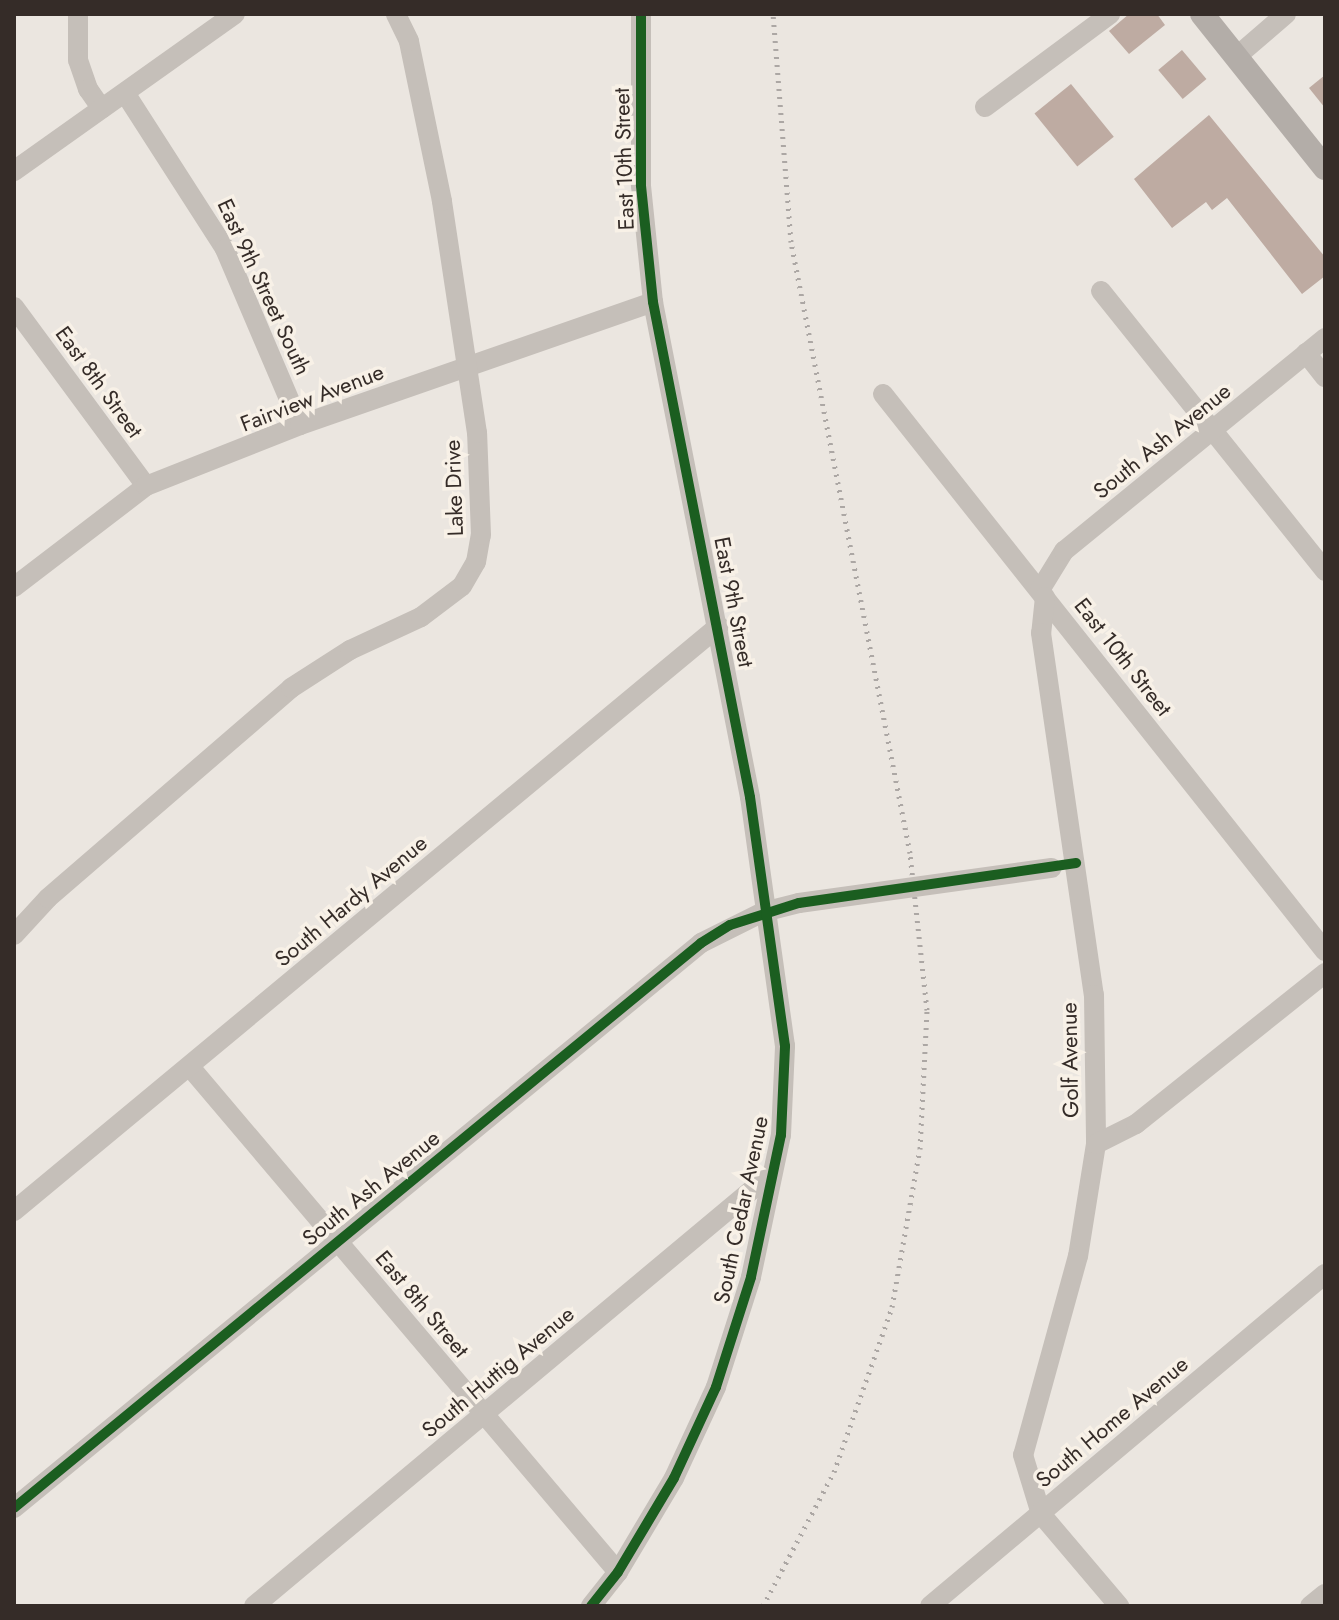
<!DOCTYPE html>
<style>
body{margin:0}
#map{position:relative;width:1339px;height:1620px;overflow:hidden;background:#ebe6e0;font-family:Jost,sans-serif}
div>[style]{position:absolute}
[style*='--x']{left:calc(var(--x)*1px);top:calc(var(--y)*1px);width:calc(var(--w)*1px);rotate:calc(var(--a)*1deg)}
.building>*{inset:0;background:#beaba2;transform-origin:0 0}
.minor>*{height:20px;margin:-10px;padding:0 10px;transform-origin:10px;border-radius:10px;background:#c5bfb9}
.major>*{height:24px;margin:-12px;padding:0 12px;transform-origin:12px;border-radius:12px;background:#b3ada8}
.rail>*{height:5px;margin-top:-2.5px;transform-origin:0;background:repeating-linear-gradient(90deg,#aca7a4 0 2px,transparent 0 8px)}
.minor-bridge>*{height:20px;margin:-10px;padding:0 10px;transform-origin:10px;border-radius:10px;background:#c5bfb9}
.cycleway>*{height:10px;margin:-5px;padding:0 5px;transform-origin:5px;border-radius:5px;background:#1b5e20}
span{translate:-50% -50%;white-space:nowrap;text-align:center;line-height:1.15;-webkit-text-stroke:7px #f8f1e7;paint-order:stroke}
.street-label{font-size:22px;color:#352c28}
.frame{position:absolute;inset:0;border:16px solid #352c28;pointer-events:none}
</style>
<div id="map">
<div class="building">
<i style="clip-path:polygon(1129px 14px,1157px 14px,1165px 25px,1129px 54px,1109px 31px)"></i>
<i style="left:1182px;top:50px;width:38px;height:31px;rotate:50deg"></i>
<i style="clip-path:polygon(1325px 75px,1325px 108px,1309px 88px)"></i>
<i style="left:1071px;top:84px;width:68px;height:47px;rotate:51deg"></i>
<i style="clip-path:polygon(1209px 115px,1325px 257px,1325px 276px,1302px 294px,1227px 198px,1212px 210px,1206px 202px,1172px 228px,1134px 179px)"></i>
</div>
<div class="minor">
<i style="--x:78;--y:14;--w:46;--a:90"></i>
<i style="--x:78;--y:60;--w:31;--a:71"></i>
<i style="--x:88;--y:89;--w:24;--a:55"></i>
<i style="--x:1236;--y:57;--w:66;--a:-40.7"></i>
<i style="--x:125;--y:93;--w:185;--a:57.3"></i>
<i style="--x:225;--y:249;--w:191;--a:66.9"></i>
<i style="--x:985;--y:107;--w:156;--a:-36.6"></i>
<i style="--x:14;--y:171;--w:271;--a:-35.4"></i>
<i style="--x:1101;--y:291;--w:359;--a:51.3"></i>
<i style="--x:14;--y:307;--w:222;--a:53.6"></i>
<i style="--x:1306;--y:353;--w:31;--a:52"></i>
<i style="--x:883;--y:394;--w:711;--a:51.57"></i>
<i style="--x:14;--y:587;--w:166;--a:-37.4"></i>
<i style="--x:146;--y:486;--w:166;--a:-21.6"></i>
<i style="--x:300;--y:425;--w:374;--a:-19.2"></i>
<i style="--x:1040;--y:590;--w:46;--a:-58.4"></i>
<i style="--x:1064;--y:551;--w:337;--a:-39.2"></i>
<i style="--x:1045;--y:597;--w:36;--a:96"></i>
<i style="--x:1041;--y:633;--w:366;--a:81.7"></i>
<i style="--x:1094;--y:995;--w:149;--a:89.2"></i>
<i style="--x:1096;--y:1144;--w:113;--a:99.1"></i>
<i style="--x:1078;--y:1256;--w:206;--a:105.4"></i>
<i style="--x:1023;--y:1455;--w:62;--a:73"></i>
<i style="--x:1041;--y:1514;--w:121;--a:49.7"></i>
<i style="--x:14;--y:935;--w:50;--a:-47.4"></i>
<i style="--x:48;--y:898;--w:321;--a:-40.8"></i>
<i style="--x:291;--y:688;--w:70;--a:-32.8"></i>
<i style="--x:350;--y:650;--w:78;--a:-24.9"></i>
<i style="--x:421;--y:617;--w:51;--a:-37.1"></i>
<i style="--x:462;--y:586;--w:28;--a:-60"></i>
<i style="--x:476;--y:562;--w:27;--a:-80"></i>
<i style="--x:481;--y:535;--w:102;--a:-92.2"></i>
<i style="--x:477;--y:433;--w:235;--a:-98.6"></i>
<i style="--x:442;--y:201;--w:163;--a:-101.7"></i>
<i style="--x:409;--y:41;--w:30;--a:-116"></i>
<i style="--x:190;--y:1067;--w:662;--a:49.72"></i>
<i style="--x:1096;--y:1144;--w:45;--a:-26.6"></i>
<i style="--x:1136;--y:1124;--w:242;--a:-38.6"></i>
<i style="--x:14;--y:1211;--w:916;--a:-39.69"></i>
<i style="--x:14;--y:1508;--w:889;--a:-39.43"></i>
<i style="--x:701;--y:943;--w:69;--a:-26.6"></i>
<i style="--x:763;--y:912;--w:37;--a:-14"></i>
<i style="--x:254;--y:1606;--w:675;--a:-39.89"></i>
<i style="--x:591;--y:1606;--w:43;--a:-51.5"></i>
<i style="--x:618;--y:1572;--w:109;--a:-59.2"></i>
<i style="--x:674;--y:1478;--w:100;--a:-65.2"></i>
<i style="--x:716;--y:1387;--w:115;--a:-72.3"></i>
<i style="--x:751;--y:1277;--w:145;--a:-78.1"></i>
<i style="--x:781;--y:1135;--w:89;--a:-87.4"></i>
<i style="--x:785;--y:1046;--w:251;--a:-98"></i>
<i style="--x:750;--y:797;--w:504;--a:-101.09"></i>
<i style="--x:653;--y:302;--w:118;--a:-95.9"></i>
<i style="--x:641;--y:185;--w:171;--a:-90"></i>
<i style="--x:930;--y:1606;--w:516;--a:-40.05"></i>
<i style="--x:1310;--y:1606;--w:19;--a:-39"></i>
</div>
<div class="major">
<i style="--x:1202;--y:14;--w:197;--a:51.4"></i>
</div>
<div class="rail">
<i style="--x:763;--y:1606;--w:152;--a:-62.1"></i>
<i style="--x:834;--y:1472;--w:175;--a:-70.6"></i>
<i style="--x:892;--y:1307;--w:160;--a:-80"></i>
<i style="--x:920;--y:1149;--w:139;--a:-87.1"></i>
<i style="--x:927;--y:1010;--w:158;--a:-96.2"></i>
<i style="--x:910;--y:853;--w:622;--a:-101.02"></i>
<i style="--x:791;--y:242;--w:229;--a:-94.5"></i>
</div>
<div class="minor-bridge">
<i style="--x:799;--y:903;--w:255;--a:-7.9"></i>
</div>
<div class="cycleway">
<i style="--x:14;--y:1508;--w:889;--a:-39.43"></i>
<i style="--x:701;--y:943;--w:34;--a:-32"></i>
<i style="--x:730;--y:925;--w:72;--a:-17.7"></i>
<i style="--x:799;--y:903;--w:280;--a:-8.2"></i>
<i style="--x:591;--y:1606;--w:43;--a:-51.5"></i>
<i style="--x:618;--y:1572;--w:109;--a:-59.2"></i>
<i style="--x:674;--y:1478;--w:100;--a:-65.2"></i>
<i style="--x:716;--y:1387;--w:115;--a:-72.3"></i>
<i style="--x:751;--y:1277;--w:145;--a:-78.1"></i>
<i style="--x:781;--y:1135;--w:89;--a:-87.4"></i>
<i style="--x:785;--y:1046;--w:251;--a:-98"></i>
<i style="--x:750;--y:797;--w:504;--a:-101.09"></i>
<i style="--x:653;--y:302;--w:118;--a:-95.9"></i>
<i style="--x:641;--y:185;--w:171;--a:-90"></i>
</div>
<div class="street-label">
<span style="left:624px;top:159px;rotate:-92deg">East 10th Street</span>
<span style="left:264px;top:287px;rotate:65deg">East 9th Street South</span>
<span style="left:99px;top:382px;rotate:54deg">East 8th Street</span>
<span style="left:312px;top:398px;rotate:-21deg">Fairview Avenue</span>
<span style="left:1162px;top:441px;rotate:-39deg">South Ash Avenue</span>
<span style="left:454px;top:488px;rotate:-92deg">Lake Drive</span>
<span style="left:734px;top:602px;rotate:79deg">East 9th Street</span>
<span style="left:1123px;top:657px;rotate:52deg">East 10th Street</span>
<span style="left:351px;top:901px;rotate:-40deg">South Hardy Avenue</span>
<span style="left:1070px;top:1060px;rotate:-91deg">Golf Avenue</span>
<span style="left:371px;top:1188px;rotate:-39deg">South Ash Avenue</span>
<span style="left:741px;top:1210px;rotate:-78deg">South Cedar Avenue</span>
<span style="left:422px;top:1304px;rotate:50deg">East 8th Street</span>
<span style="left:498px;top:1372px;rotate:-40deg">South Huttig Avenue</span>
<span style="left:1112px;top:1422px;rotate:-40deg">South Home Avenue</span>
</div>
<div class="frame"></div>
</div>
